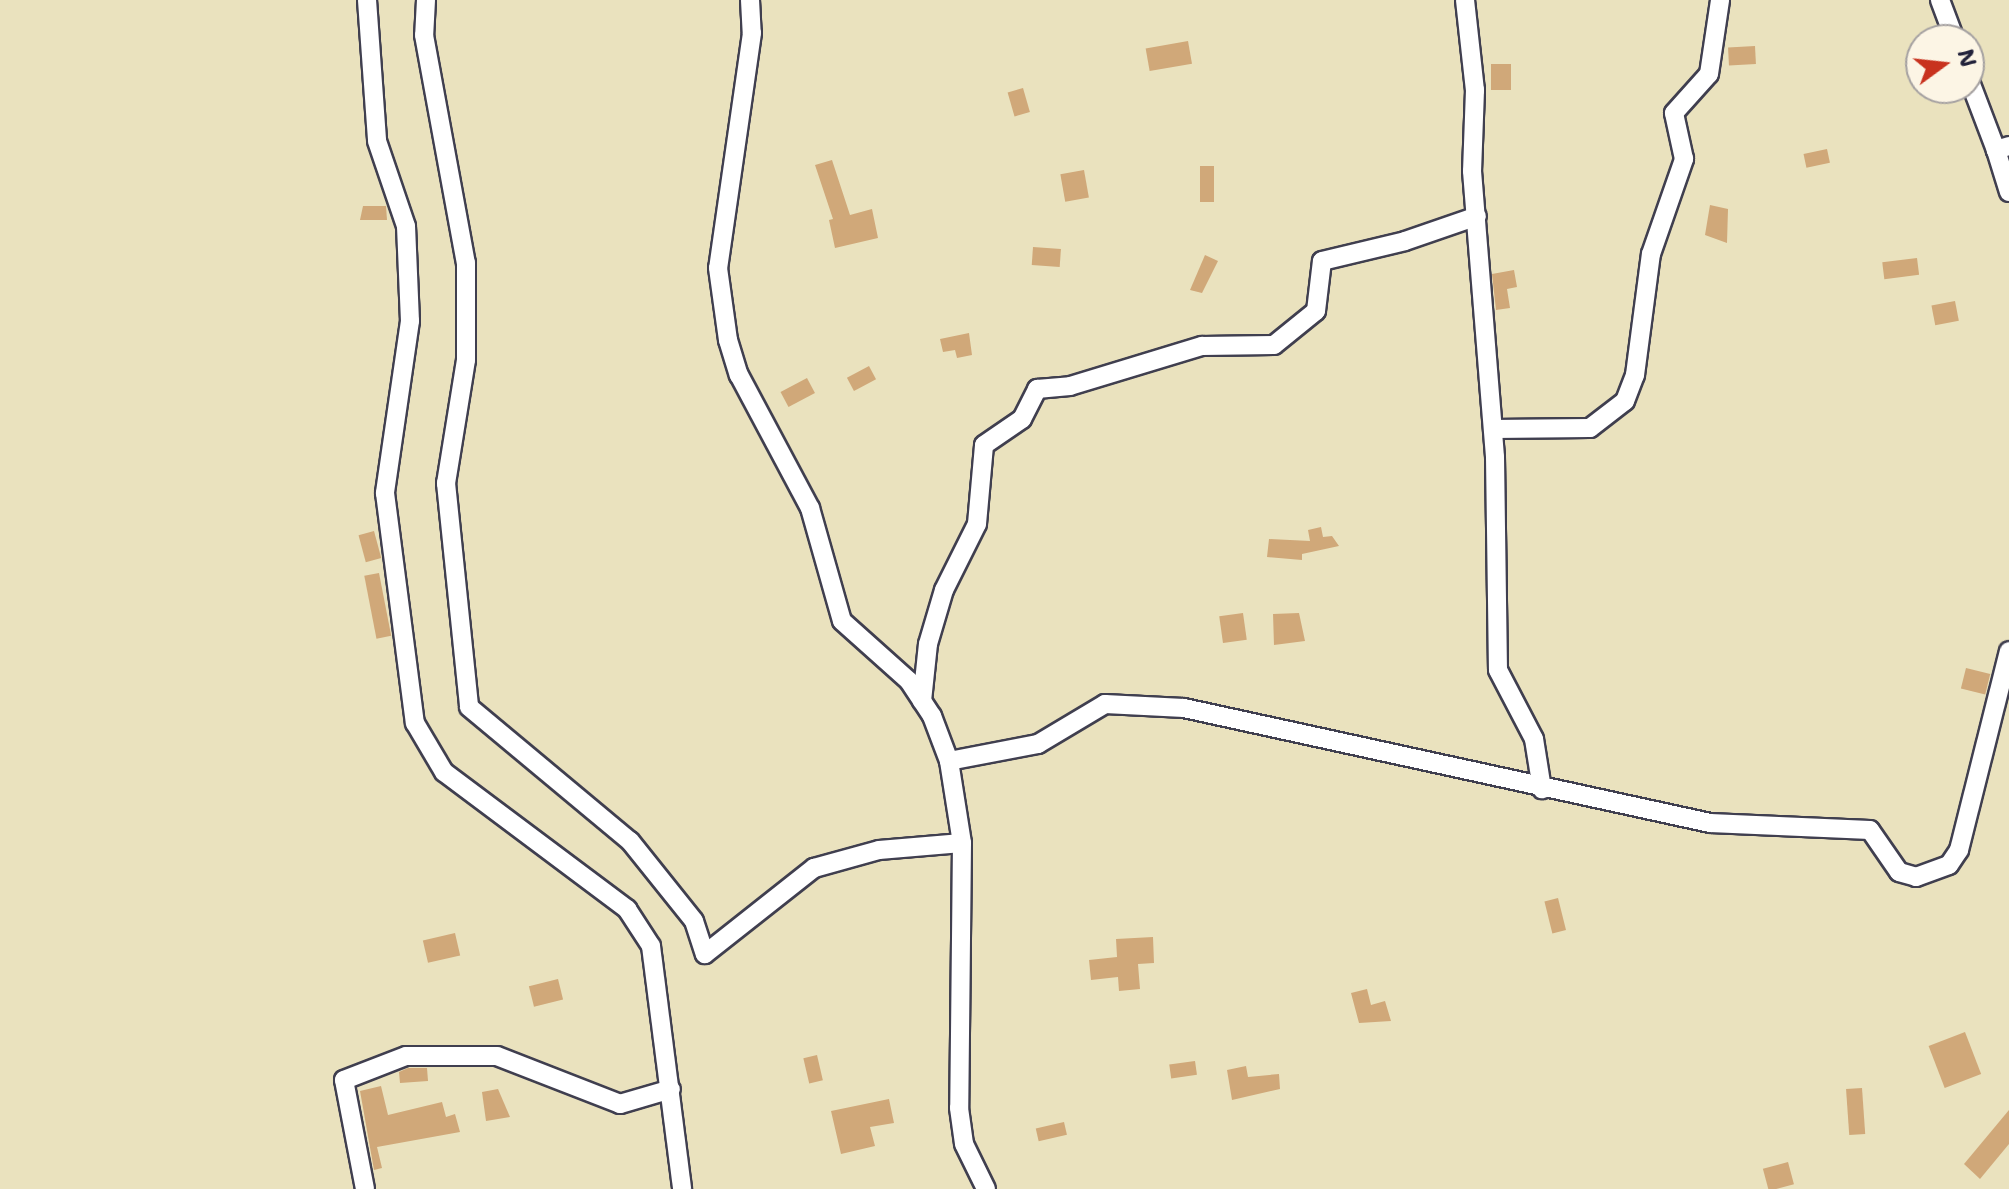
<!DOCTYPE html>
<style>
body{margin:0}
#map{position:relative;width:2009px;height:1189px;overflow:hidden;background:#eae2be;font-family:"Shantell Sans",sans-serif}
div>[style]{position:absolute}
[style*='--x']{left:calc(var(--x)*1px);top:calc(var(--y)*1px);width:calc(var(--w)*1px);rotate:calc(var(--a)*1deg)}
.building>*{inset:0;background:#d0a879;transform-origin:0 0}
.roads{filter:drop-shadow(2px 0 #403f4f) drop-shadow(-2px 0 #403f4f) drop-shadow(0 2px #403f4f) drop-shadow(0 -2px #403f4f)}
.minor>*{height:18px;margin:-9px;padding:0 9px;transform-origin:9px;border-radius:9px;background:#fff}
span{translate:-50% -50%;white-space:nowrap;text-align:center;line-height:1.15;-webkit-text-stroke:8px #fcf5e5;paint-order:stroke}
.north{position:absolute;left:1905px;top:24px;width:80px;height:80px;box-sizing:border-box;background:#fcf5e5;border:2px solid #a5a1a1;border-radius:50%;rotate:75deg;font-size:22px;font-weight:700;line-height:32px;text-align:center;color:#22223b}
.north::after{content:'';display:block;margin:auto;width:28px;height:36px;background:#c8321e;clip-path:polygon(50% 0,100% 100%,50% 72%,0 100%)}
</style>
<div id="map">
<div class="building">
<i style="left:1188px;top:41px;width:23px;height:43px;rotate:80deg"></i>
<i style="left:1755px;top:46px;width:18px;height:27px;rotate:87deg"></i>
<i style="left:1491px;top:64px;width:20px;height:26px"></i>
<i style="left:1023px;top:88px;width:25px;height:16px;rotate:74deg"></i>
<i style="left:1827px;top:149px;width:14px;height:24px;rotate:78deg"></i>
<i style="clip-path:polygon(832px 160px,850px 215px,872px 209px,878px 238px,835px 248px,829px 220px,833px 219px,815px 165px)"></i>
<i style="left:1200px;top:166px;width:14px;height:36px"></i>
<i style="left:1084px;top:170px;width:28px;height:24px;rotate:80deg"></i>
<i style="clip-path:polygon(1710px 205px,1728px 209px,1727px 243px,1705px 235px)"></i>
<i style="clip-path:polygon(363px 206px,386px 206px,387px 220px,360px 220px)"></i>
<i style="left:1033px;top:247px;width:28px;height:18px;rotate:4deg"></i>
<i style="clip-path:polygon(1205px 255px,1218px 261px,1202px 293px,1190px 290px)"></i>
<i style="left:1917px;top:258px;width:17px;height:35px;rotate:83deg"></i>
<i style="clip-path:polygon(1514px 270px,1517px 287px,1507px 289px,1510px 308px,1496px 310px,1492px 274px)"></i>
<i style="left:1955px;top:301px;width:20px;height:24px;rotate:79deg"></i>
<i style="clip-path:polygon(969px 333px,972px 355px,957px 358px,955px 350px,943px 352px,940px 339px)"></i>
<i style="left:869px;top:366px;width:15px;height:25px;rotate:62deg"></i>
<i style="left:807px;top:378px;width:17px;height:30px;rotate:62deg"></i>
<i style="clip-path:polygon(1321px 527px,1323px 537px,1332px 536px,1339px 546px,1302px 554px,1302px 560px,1267px 557px,1269px 539px,1310px 541px,1308px 530px)"></i>
<i style="left:374px;top:531px;width:28px;height:16px;rotate:75deg"></i>
<i style="left:379px;top:573px;width:64px;height:15px;rotate:79deg"></i>
<i style="left:1243px;top:613px;width:27px;height:24px;rotate:82deg"></i>
<i style="clip-path:polygon(1299px 613px,1305px 641px,1274px 645px,1273px 614px)"></i>
<i style="left:1966px;top:668px;width:25px;height:21px;rotate:14deg"></i>
<i style="left:1558px;top:898px;width:33px;height:14px;rotate:76deg"></i>
<i style="left:455px;top:933px;width:23px;height:33px;rotate:77deg"></i>
<i style="clip-path:polygon(1153px 937px,1154px 963px,1138px 964px,1140px 989px,1119px 991px,1118px 977px,1091px 980px,1089px 960px,1117px 957px,1116px 939px)"></i>
<i style="left:558px;top:979px;width:21px;height:30px;rotate:76deg"></i>
<i style="clip-path:polygon(1367px 989px,1371px 1005px,1385px 1001px,1391px 1021px,1359px 1023px,1351px 993px)"></i>
<i style="left:1965px;top:1032px;width:45px;height:39px;rotate:69deg"></i>
<i style="left:817px;top:1055px;width:26px;height:14px;rotate:77deg"></i>
<i style="left:1195px;top:1061px;width:14px;height:26px;rotate:82deg"></i>
<i style="clip-path:polygon(1246px 1066px,1248px 1077px,1279px 1074px,1280px 1089px,1232px 1100px,1227px 1070px)"></i>
<i style="clip-path:polygon(408px 1068px,427px 1068px,428px 1081px,400px 1083px,399px 1072px)"></i>
<i style="clip-path:polygon(381px 1086px,388px 1115px,442px 1102px,446px 1117px,455px 1114px,460px 1132px,377px 1147px,382px 1168px,374px 1170px,360px 1091px)"></i>
<i style="left:1862px;top:1088px;width:46px;height:16px;rotate:86deg"></i>
<i style="clip-path:polygon(498px 1089px,510px 1117px,486px 1121px,482px 1092px)"></i>
<i style="clip-path:polygon(889px 1099px,894px 1123px,870px 1127px,875px 1146px,841px 1154px,831px 1111px)"></i>
<i style="clip-path:polygon(2009px 1110px,2009px 1144px,1980px 1179px,1964px 1164px)"></i>
<i style="left:1064px;top:1122px;width:13px;height:29px;rotate:77deg"></i>
<i style="left:1788px;top:1162px;width:23px;height:26px;rotate:75deg"></i>
</div>
<div class="roads">
<div class="minor">
<i style="--x:367;--y:0;--w:141;--a:85.9"></i>
<i style="--x:377;--y:141;--w:90;--a:71.2"></i>
<i style="--x:406;--y:226;--w:95;--a:87.6"></i>
<i style="--x:410;--y:321;--w:174;--a:98.3"></i>
<i style="--x:385;--y:493;--w:232;--a:82.6"></i>
<i style="--x:415;--y:723;--w:57;--a:59.4"></i>
<i style="--x:444;--y:772;--w:229;--a:36.8"></i>
<i style="--x:627;--y:909;--w:44;--a:57"></i>
<i style="--x:651;--y:946;--w:245;--a:82.7"></i>
<i style="--x:426;--y:0;--w:35;--a:93"></i>
<i style="--x:424;--y:35;--w:232;--a:79.6"></i>
<i style="--x:466;--y:263;--w:97;--a:90"></i>
<i style="--x:466;--y:360;--w:125;--a:99.2"></i>
<i style="--x:446;--y:483;--w:225;--a:84.1"></i>
<i style="--x:469;--y:707;--w:209;--a:39.8"></i>
<i style="--x:630;--y:841;--w:102;--a:51.3"></i>
<i style="--x:694;--y:921;--w:35;--a:72"></i>
<i style="--x:705;--y:954;--w:139;--a:-38.3"></i>
<i style="--x:814;--y:868;--w:67;--a:-15.5"></i>
<i style="--x:879;--y:850;--w:83;--a:-4.8"></i>
<i style="--x:750;--y:0;--w:33;--a:87"></i>
<i style="--x:752;--y:33;--w:237;--a:98.2"></i>
<i style="--x:718;--y:268;--w:73;--a:82.1"></i>
<i style="--x:728;--y:340;--w:37;--a:73"></i>
<i style="--x:739;--y:375;--w:151;--a:61.9"></i>
<i style="--x:810;--y:508;--w:117;--a:74.2"></i>
<i style="--x:842;--y:621;--w:90;--a:41.8"></i>
<i style="--x:909;--y:681;--w:42;--a:56.7"></i>
<i style="--x:932;--y:716;--w:48;--a:69.3"></i>
<i style="--x:949;--y:761;--w:91;--a:-10.8"></i>
<i style="--x:1038;--y:744;--w:78;--a:-30.8"></i>
<i style="--x:1105;--y:704;--w:79;--a:2.9"></i>
<i style="--x:1184;--y:708;--w:538;--a:12.33"></i>
<i style="--x:1710;--y:823;--w:160;--a:2.5"></i>
<i style="--x:1870;--y:830;--w:51;--a:55.4"></i>
<i style="--x:1899;--y:872;--w:18;--a:16"></i>
<i style="--x:1916;--y:877;--w:35;--a:-20"></i>
<i style="--x:1949;--y:865;--w:18;--a:-56"></i>
<i style="--x:1959;--y:850;--w:205;--a:-75.9"></i>
<i style="--x:1465;--y:0;--w:91;--a:83.7"></i>
<i style="--x:1475;--y:90;--w:81;--a:92.1"></i>
<i style="--x:1472;--y:171;--w:287;--a:85.4"></i>
<i style="--x:1495;--y:457;--w:213;--a:89.2"></i>
<i style="--x:1498;--y:670;--w:78;--a:62.4"></i>
<i style="--x:1534;--y:739;--w:51;--a:80.9"></i>
<i style="--x:1940;--y:0;--w:43;--a:69.4"></i>
<i style="--x:1969;--y:79;--w:76;--a:69.2"></i>
<i style="--x:2009;--y:146;--w:14;--a:163"></i>
<i style="--x:1996;--y:150;--w:44;--a:72.8"></i>
<i style="--x:1493;--y:429;--w:97;--a:-0.6"></i>
<i style="--x:1590;--y:428;--w:44;--a:-37.6"></i>
<i style="--x:1625;--y:401;--w:28;--a:-69"></i>
<i style="--x:1635;--y:375;--w:122;--a:-82.5"></i>
<i style="--x:1651;--y:254;--w:101;--a:-70.8"></i>
<i style="--x:1684;--y:159;--w:47;--a:-102.3"></i>
<i style="--x:1674;--y:113;--w:52;--a:-48.1"></i>
<i style="--x:1709;--y:74;--w:75;--a:-81.5"></i>
<i style="--x:922;--y:701;--w:57;--a:-84"></i>
<i style="--x:928;--y:644;--w:56;--a:-73.5"></i>
<i style="--x:944;--y:590;--w:74;--a:-63.4"></i>
<i style="--x:977;--y:524;--w:79;--a:-84.9"></i>
<i style="--x:984;--y:445;--w:46;--a:-34.4"></i>
<i style="--x:1022;--y:419;--w:34;--a:-63"></i>
<i style="--x:1037;--y:389;--w:33;--a:-5"></i>
<i style="--x:1070;--y:386;--w:138;--a:-16.9"></i>
<i style="--x:1202;--y:346;--w:72;--a:-0.8"></i>
<i style="--x:1274;--y:345;--w:54;--a:-39"></i>
<i style="--x:1316;--y:311;--w:50;--a:-83.2"></i>
<i style="--x:1322;--y:261;--w:85;--a:-13.5"></i>
<i style="--x:1405;--y:241;--w:76;--a:-19.1"></i>
<i style="--x:949;--y:761;--w:83;--a:81"></i>
<i style="--x:962;--y:843;--w:265;--a:90.6"></i>
<i style="--x:959;--y:1108;--w:36;--a:82"></i>
<i style="--x:964;--y:1144;--w:50;--a:63.9"></i>
<i style="--x:365;--y:1189;--w:111;--a:-100.9"></i>
<i style="--x:344;--y:1080;--w:66;--a:-21.2"></i>
<i style="--x:406;--y:1056;--w:91;--a:0"></i>
<i style="--x:497;--y:1056;--w:132;--a:21.3"></i>
<i style="--x:620;--y:1104;--w:53;--a:-16.4"></i>
</div>
</div>
<div class="north">N</div>
</div>
